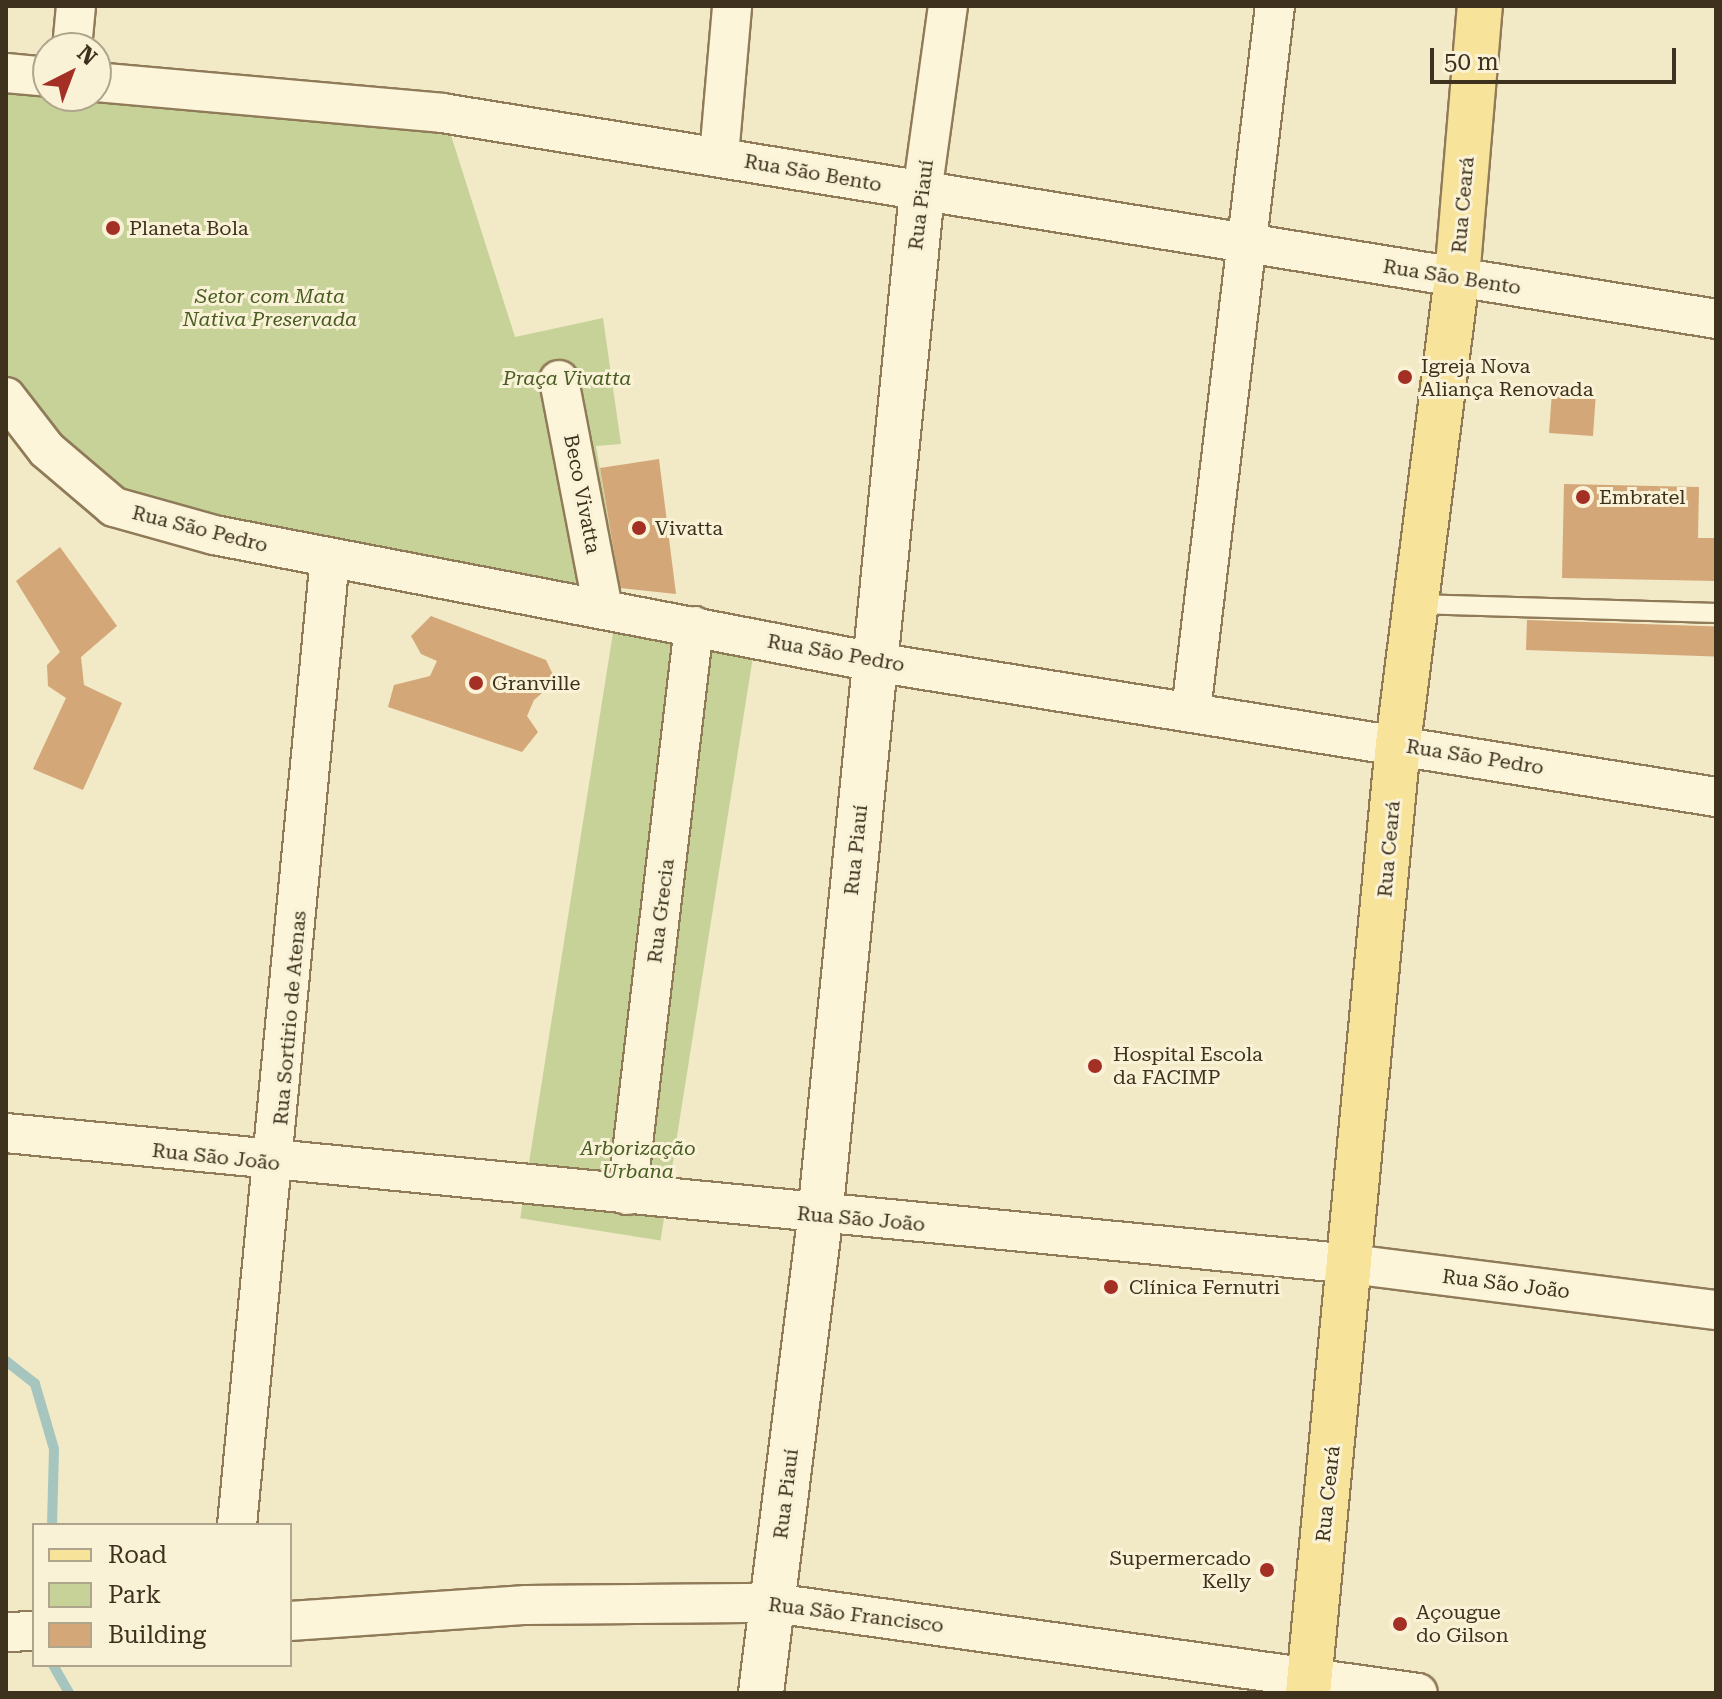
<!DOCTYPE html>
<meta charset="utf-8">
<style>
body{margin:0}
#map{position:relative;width:1722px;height:1699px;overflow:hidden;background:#f2e9c6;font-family:"Roboto Serif",serif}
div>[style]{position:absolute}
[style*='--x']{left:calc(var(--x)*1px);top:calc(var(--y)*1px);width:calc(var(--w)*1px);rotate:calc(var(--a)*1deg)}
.green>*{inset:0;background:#c6d298;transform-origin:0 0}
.stream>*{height:10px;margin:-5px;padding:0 5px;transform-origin:5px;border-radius:5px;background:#a7c5bf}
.building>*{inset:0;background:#d3a778;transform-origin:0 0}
.roads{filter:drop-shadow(2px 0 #907b59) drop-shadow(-2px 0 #907b59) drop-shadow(0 2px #907b59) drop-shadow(0 -2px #907b59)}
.service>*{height:18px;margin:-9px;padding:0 9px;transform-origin:9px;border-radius:9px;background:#fcf5da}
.minor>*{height:38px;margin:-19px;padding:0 19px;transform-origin:19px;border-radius:19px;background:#fcf5da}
.tertiary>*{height:44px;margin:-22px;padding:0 22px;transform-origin:22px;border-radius:22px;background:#fcf5da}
.primary>*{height:44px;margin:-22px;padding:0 22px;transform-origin:22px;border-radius:22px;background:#f8e39b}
.dots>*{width:22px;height:22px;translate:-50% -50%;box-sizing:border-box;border:4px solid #f9f2d6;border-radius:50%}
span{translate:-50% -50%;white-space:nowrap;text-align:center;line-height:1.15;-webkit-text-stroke:6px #f9f2d6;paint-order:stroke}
.street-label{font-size:20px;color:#3e311e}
.poi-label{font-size:20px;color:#3e311e}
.left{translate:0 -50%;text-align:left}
.right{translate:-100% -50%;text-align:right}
.park-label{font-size:20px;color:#495d23;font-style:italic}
.frame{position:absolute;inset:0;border:8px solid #3e311e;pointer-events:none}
.legend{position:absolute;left:32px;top:1523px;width:260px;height:144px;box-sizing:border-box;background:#f9f2d6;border:2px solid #aea58c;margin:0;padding:10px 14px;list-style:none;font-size:24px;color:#3e311e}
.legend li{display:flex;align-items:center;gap:16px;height:40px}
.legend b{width:40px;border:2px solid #aea58c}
.north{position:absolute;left:32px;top:32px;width:80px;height:80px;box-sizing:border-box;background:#f9f2d6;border:2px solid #aea58c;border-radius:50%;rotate:42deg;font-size:22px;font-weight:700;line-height:32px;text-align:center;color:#3e311e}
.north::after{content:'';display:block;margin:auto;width:28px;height:36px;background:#a42f24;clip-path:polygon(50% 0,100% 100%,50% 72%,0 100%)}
.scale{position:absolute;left:1430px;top:48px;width:246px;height:36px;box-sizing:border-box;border:4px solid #3e311e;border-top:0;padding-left:10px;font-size:24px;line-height:28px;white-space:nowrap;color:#3e311e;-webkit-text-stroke:6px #f9f2d6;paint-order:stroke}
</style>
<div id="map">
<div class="green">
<i style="clip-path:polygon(6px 60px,48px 62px,48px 96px,442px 107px,515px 337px,603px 318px,621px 444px,596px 446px,620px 588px,584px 584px,585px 596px,121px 501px,6px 383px)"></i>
<i style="left:618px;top:601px;width:142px;height:625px;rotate:9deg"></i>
</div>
<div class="stream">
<i style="--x:6;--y:1361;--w:37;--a:38"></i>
<i style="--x:35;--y:1384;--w:68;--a:73.7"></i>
<i style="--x:54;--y:1449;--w:76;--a:91.5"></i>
<i style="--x:53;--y:1665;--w:32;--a:60"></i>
</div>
<div class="building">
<i style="left:1552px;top:391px;width:44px;height:42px;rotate:4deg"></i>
<i style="clip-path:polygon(659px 459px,676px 594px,620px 588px,600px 468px)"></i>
<i style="clip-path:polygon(1564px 484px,1699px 487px,1698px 538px,1716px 538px,1716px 581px,1562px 578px)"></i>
<i style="clip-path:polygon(60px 547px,117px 626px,81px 657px,84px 685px,122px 703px,83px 790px,33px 769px,66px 698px,48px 686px,47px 665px,60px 652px,16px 581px)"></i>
<i style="clip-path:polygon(431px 616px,546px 660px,556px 681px,534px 700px,527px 716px,538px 732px,522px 752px,388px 707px,394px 685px,430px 676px,437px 661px,421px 654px,411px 636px)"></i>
<i style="left:1527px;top:620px;width:189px;height:30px;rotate:2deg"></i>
</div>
<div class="roads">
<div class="service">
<i style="--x:1416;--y:604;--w:300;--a:1.7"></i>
</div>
<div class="minor">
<i style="--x:72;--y:48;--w:42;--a:-84.6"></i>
<i style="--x:6;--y:73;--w:42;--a:5.4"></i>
<i style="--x:96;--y:82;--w:347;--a:5.1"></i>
<i style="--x:442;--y:113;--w:1291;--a:9.18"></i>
<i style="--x:719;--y:156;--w:151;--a:-85"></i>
<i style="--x:922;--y:193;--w:189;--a:-82.1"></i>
<i style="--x:559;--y:380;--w:232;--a:79.1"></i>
<i style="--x:6;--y:397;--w:67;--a:52.3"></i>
<i style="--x:47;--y:450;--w:88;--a:40.4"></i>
<i style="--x:114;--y:507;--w:104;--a:15.6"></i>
<i style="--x:214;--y:535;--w:672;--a:10.89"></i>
<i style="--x:874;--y:662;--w:853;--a:9.11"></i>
<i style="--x:1191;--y:711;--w:710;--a:-83.21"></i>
<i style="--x:6;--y:1133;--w:1351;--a:5.56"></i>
<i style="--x:1351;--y:1264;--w:368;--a:7.2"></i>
<i style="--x:627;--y:1195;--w:573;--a:-83.28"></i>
<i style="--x:237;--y:1525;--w:971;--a:-84.51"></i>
<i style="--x:290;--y:1621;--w:237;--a:-3.9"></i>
<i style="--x:526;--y:1605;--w:247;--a:-0.5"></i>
<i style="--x:773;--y:1603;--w:651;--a:7.94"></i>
<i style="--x:6;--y:1632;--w:28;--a:-2"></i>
</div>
<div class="tertiary">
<i style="--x:761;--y:1693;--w:481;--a:-82.9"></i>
<i style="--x:820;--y:1216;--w:1028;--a:-84.31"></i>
</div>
<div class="primary">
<i style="--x:1308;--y:1693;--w:953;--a:-84.58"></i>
<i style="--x:1398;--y:744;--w:470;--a:-82.8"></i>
<i style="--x:1457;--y:278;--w:273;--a:-85.2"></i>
</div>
</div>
<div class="dots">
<i style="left:113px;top:228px;background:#a42f24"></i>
<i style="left:1405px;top:377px;background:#a42f24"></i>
<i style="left:1583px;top:497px;background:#a42f24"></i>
<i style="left:639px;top:528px;background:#a42f24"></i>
<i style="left:476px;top:683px;background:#a42f24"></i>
<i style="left:1095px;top:1066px;background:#a42f24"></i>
<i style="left:1111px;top:1287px;background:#a42f24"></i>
<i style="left:1267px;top:1570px;background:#a42f24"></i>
<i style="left:1400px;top:1624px;background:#a42f24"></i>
</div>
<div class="street-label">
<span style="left:813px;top:173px;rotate:10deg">Rua São Bento</span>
<span style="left:921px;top:205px;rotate:-83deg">Rua Piauí</span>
<span style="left:1463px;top:205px;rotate:-85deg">Rua Ceará</span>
<span style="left:1452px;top:277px;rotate:9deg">Rua São Bento</span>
<span style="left:582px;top:494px;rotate:79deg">Beco Vivatta</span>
<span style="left:200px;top:529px;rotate:14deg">Rua São Pedro</span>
<span style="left:836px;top:653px;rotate:10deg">Rua São Pedro</span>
<span style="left:1475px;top:757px;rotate:9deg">Rua São Pedro</span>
<span style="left:1389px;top:849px;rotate:-85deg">Rua Ceará</span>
<span style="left:856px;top:850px;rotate:-84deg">Rua Piauí</span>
<span style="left:661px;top:911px;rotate:-83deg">Rua Grecia</span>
<span style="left:290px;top:1018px;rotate:-85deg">Rua Sortirio de Atenas</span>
<span style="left:216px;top:1157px;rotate:6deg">Rua São João</span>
<span style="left:861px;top:1219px;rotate:5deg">Rua São João</span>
<span style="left:1506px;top:1284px;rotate:7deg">Rua São João</span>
<span style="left:786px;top:1494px;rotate:-83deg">Rua Piauí</span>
<span style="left:1328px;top:1494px;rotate:-84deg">Rua Ceará</span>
<span style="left:856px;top:1615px;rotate:7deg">Rua São Francisco</span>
</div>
<div class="poi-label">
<span class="left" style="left:129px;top:228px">Planeta Bola</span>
<span class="left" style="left:1421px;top:378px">Igreja Nova<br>Aliança Renovada</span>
<span class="left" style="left:1599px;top:497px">Embratel</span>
<span class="left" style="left:655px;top:528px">Vivatta</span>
<span class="left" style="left:492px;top:683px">Granville</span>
<span class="left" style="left:1113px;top:1066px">Hospital Escola<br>da FACIMP</span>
<span class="left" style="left:1129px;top:1287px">Clínica Fernutri</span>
<span class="right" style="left:1251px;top:1570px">Supermercado<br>Kelly</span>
<span class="left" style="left:1416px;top:1624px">Açougue<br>do Gilson</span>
</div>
<div class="park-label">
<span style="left:270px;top:308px">Setor com Mata<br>Nativa Preservada</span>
<span style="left:567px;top:378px">Praça Vivatta</span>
<span style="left:638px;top:1160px">Arborização<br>Urbana</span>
</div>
<div class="frame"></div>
<ul class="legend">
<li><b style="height:10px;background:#f8e39b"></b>Road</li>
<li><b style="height:22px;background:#c6d298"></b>Park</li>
<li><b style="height:22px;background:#d3a778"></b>Building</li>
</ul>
<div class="north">N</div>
<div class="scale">50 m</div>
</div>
